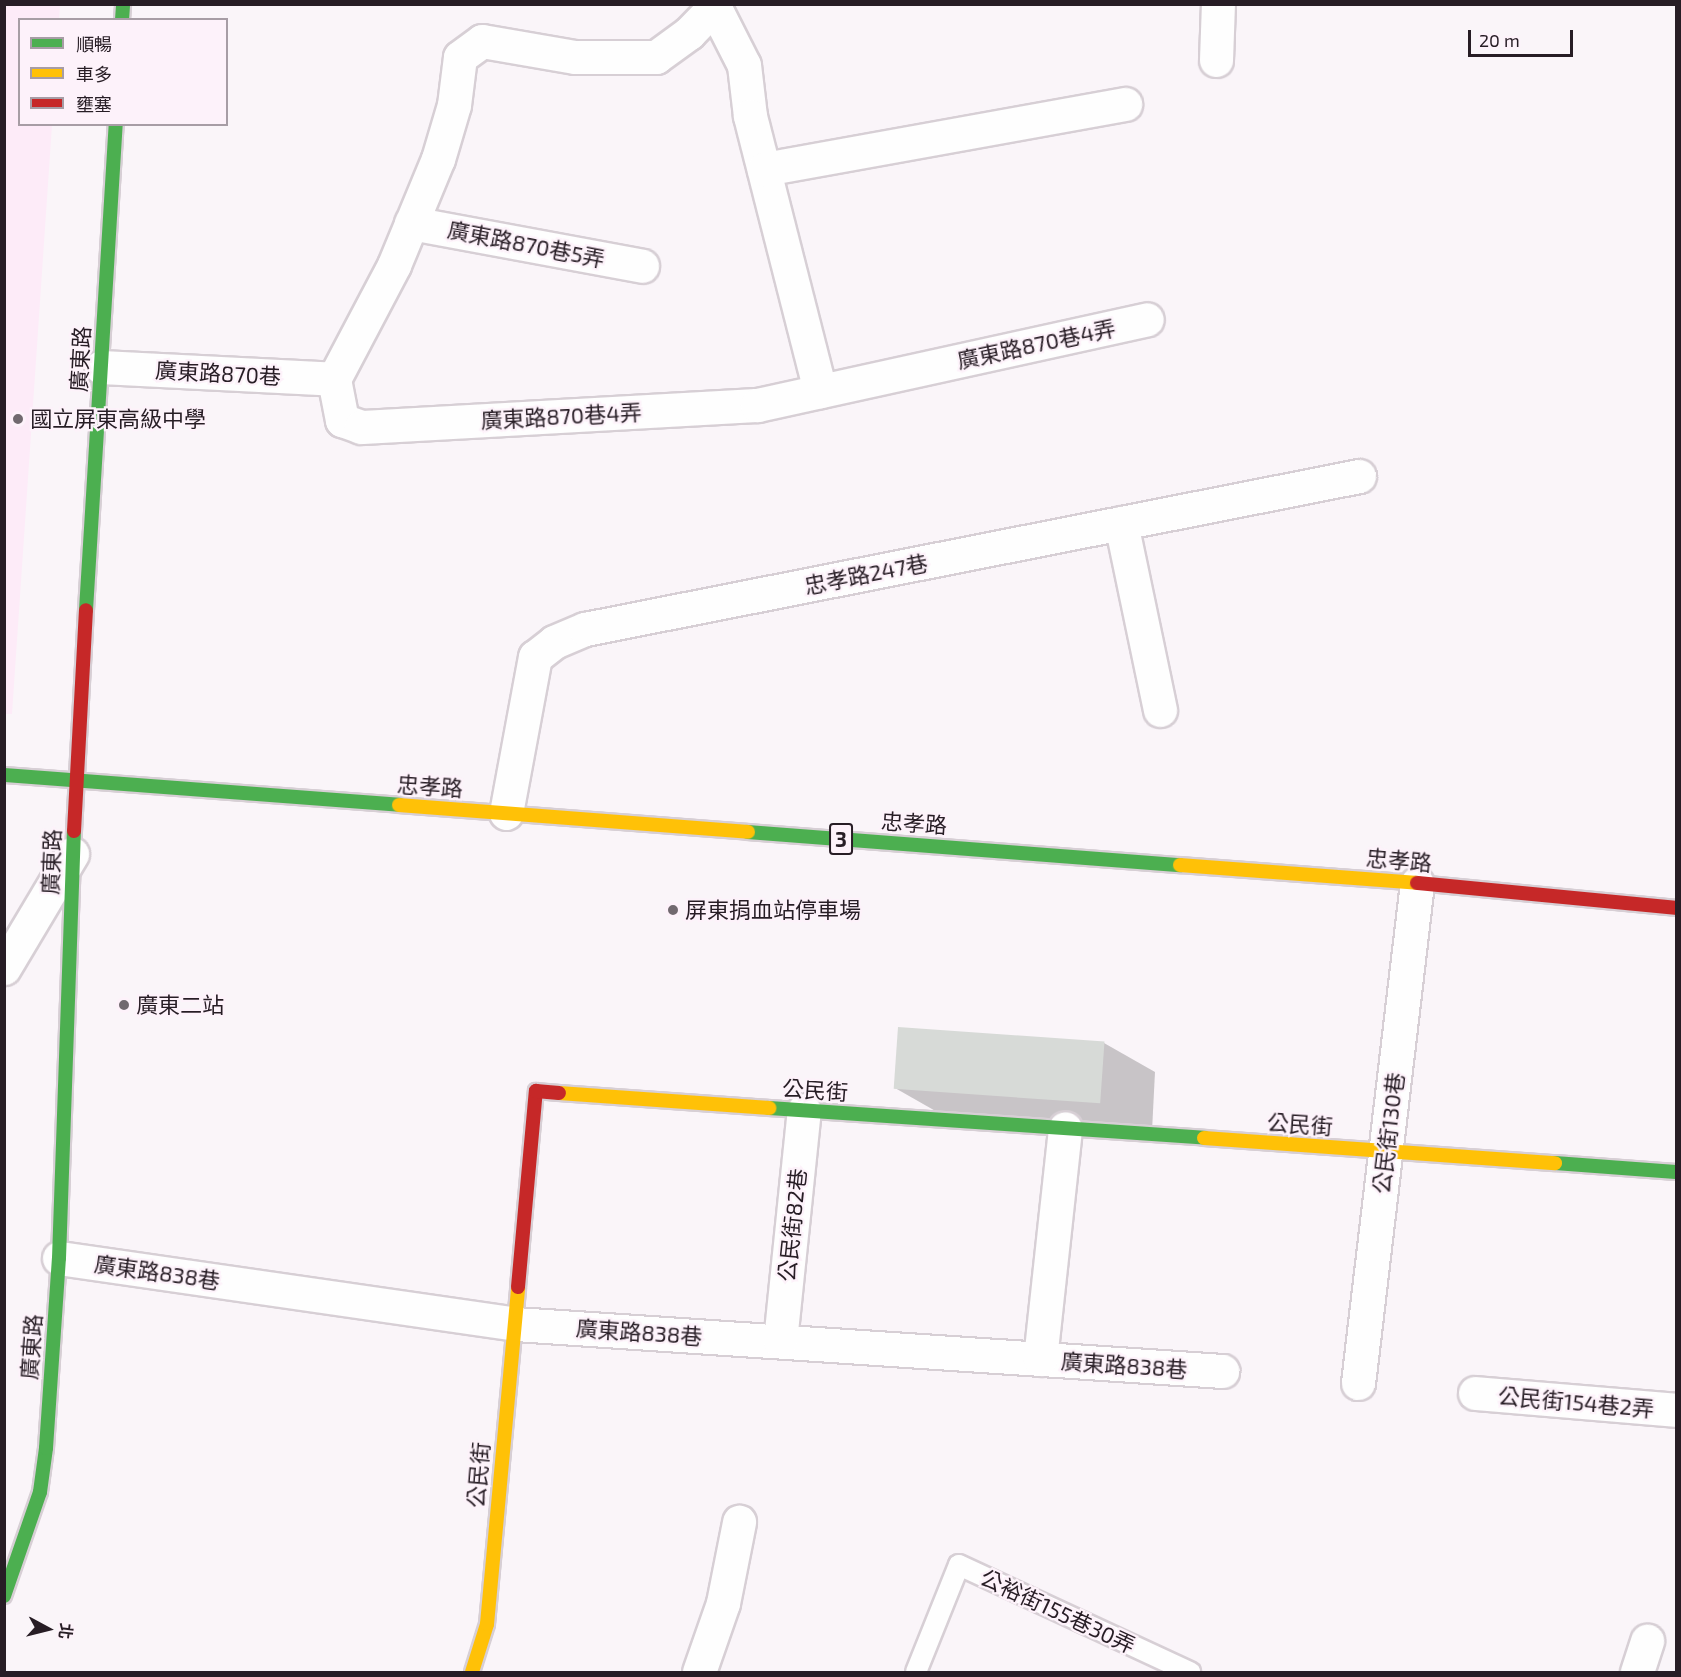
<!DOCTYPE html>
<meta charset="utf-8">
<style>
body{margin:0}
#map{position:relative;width:1681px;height:1677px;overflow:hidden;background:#faf5f9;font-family:"Exo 2","Noto Sans TC",sans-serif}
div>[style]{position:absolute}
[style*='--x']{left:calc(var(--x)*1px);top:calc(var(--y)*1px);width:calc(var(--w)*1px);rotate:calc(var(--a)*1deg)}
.built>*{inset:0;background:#fdebf8}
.shadow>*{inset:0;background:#0003}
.building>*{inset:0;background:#d7dad7;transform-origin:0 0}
.roads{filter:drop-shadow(2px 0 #d7cfd5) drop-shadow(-2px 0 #d7cfd5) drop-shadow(0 2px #d7cfd5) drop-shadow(0 -2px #d7cfd5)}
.lane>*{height:20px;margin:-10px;padding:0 10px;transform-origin:10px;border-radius:10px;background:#fefefe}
.street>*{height:33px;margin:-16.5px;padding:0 16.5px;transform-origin:16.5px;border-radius:16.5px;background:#fefefe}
.fast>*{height:14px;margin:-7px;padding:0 7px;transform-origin:7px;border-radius:7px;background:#4caf50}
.slow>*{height:14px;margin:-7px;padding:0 7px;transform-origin:7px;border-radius:7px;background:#ffc107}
.jam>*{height:14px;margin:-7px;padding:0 7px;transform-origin:7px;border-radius:7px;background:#c62828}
.dots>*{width:16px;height:16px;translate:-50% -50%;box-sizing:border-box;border:3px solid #fdf2fa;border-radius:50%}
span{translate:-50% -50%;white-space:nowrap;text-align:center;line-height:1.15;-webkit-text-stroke:4.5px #fdf2fa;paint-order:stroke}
.shield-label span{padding:2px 4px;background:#fdf2fa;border:2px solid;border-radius:4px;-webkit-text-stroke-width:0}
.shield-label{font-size:21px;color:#271d25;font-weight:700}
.street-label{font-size:22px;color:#271d25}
.poi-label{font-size:22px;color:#271d25}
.left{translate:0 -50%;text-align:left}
.frame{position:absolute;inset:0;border:6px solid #271d25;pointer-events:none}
.legend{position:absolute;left:18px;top:18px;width:210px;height:108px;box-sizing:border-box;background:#fdf2fa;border:2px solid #a79da5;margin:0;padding:8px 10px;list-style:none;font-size:18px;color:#271d25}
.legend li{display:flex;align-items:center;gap:12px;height:30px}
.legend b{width:30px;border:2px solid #a79da5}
.north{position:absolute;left:18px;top:1599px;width:60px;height:60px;-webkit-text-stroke:4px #fdf2fa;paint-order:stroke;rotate:97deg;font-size:16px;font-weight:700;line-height:24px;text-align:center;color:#271d25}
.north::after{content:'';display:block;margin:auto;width:21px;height:27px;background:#271d25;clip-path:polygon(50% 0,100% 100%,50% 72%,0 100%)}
.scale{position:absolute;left:1468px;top:30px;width:105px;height:27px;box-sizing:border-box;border:3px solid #271d25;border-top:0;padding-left:8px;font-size:18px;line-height:21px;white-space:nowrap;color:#271d25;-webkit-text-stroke:4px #fdf2fa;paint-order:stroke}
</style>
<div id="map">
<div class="built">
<i style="clip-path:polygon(4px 5px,60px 5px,59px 19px,20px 20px,20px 124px,52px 125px,12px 714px,4px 714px)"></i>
</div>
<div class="shadow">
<i style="clip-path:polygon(1104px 1043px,1155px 1072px,1152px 1131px,946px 1117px,895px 1088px)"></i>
</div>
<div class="building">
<i style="left:898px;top:1027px;width:207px;height:62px;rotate:4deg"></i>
</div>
<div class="roads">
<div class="lane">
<i style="--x:916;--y:1672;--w:115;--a:-68.1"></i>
<i style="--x:959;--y:1565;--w:255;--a:24.9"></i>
</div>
<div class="street">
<i style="--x:713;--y:4;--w:68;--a:63.1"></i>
<i style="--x:744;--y:65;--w:51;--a:83.3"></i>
<i style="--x:750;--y:116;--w:284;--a:75.7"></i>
<i style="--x:1216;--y:60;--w:56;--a:-88"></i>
<i style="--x:764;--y:169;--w:367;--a:-10.2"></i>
<i style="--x:411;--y:223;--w:235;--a:10.5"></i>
<i style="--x:101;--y:367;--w:233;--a:2.9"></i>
<i style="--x:334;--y:379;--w:42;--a:79"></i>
<i style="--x:342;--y:420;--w:20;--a:20"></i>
<i style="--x:361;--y:427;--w:397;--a:-3.2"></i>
<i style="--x:757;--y:405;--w:399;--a:-12.4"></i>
<i style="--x:334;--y:379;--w:129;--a:-62.2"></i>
<i style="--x:394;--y:265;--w:115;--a:-67.5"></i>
<i style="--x:438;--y:159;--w:56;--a:-73.5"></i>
<i style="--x:454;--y:105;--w:48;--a:-82.9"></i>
<i style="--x:460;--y:57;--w:27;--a:-36"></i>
<i style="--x:482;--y:41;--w:94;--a:9.8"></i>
<i style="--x:575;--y:57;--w:81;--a:0"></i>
<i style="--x:656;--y:57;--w:41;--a:-36"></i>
<i style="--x:689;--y:33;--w:36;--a:-46"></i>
<i style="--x:1121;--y:523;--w:191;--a:78.2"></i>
<i style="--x:506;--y:813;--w:159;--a:-79.5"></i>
<i style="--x:535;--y:657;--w:24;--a:-38"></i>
<i style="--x:554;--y:642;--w:34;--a:-23"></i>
<i style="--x:585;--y:629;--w:789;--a:-11.18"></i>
<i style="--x:4;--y:968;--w:133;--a:-59.2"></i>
<i style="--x:59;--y:1258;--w:461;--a:8.2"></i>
<i style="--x:515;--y:1324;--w:709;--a:3.8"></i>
<i style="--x:780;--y:1341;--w:232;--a:-84.1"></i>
<i style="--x:1040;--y:1359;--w:232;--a:-83.8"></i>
<i style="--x:1358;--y:1383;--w:503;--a:-83.27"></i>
<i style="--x:1475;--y:1393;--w:202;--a:4.8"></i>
<i style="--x:699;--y:1672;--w:73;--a:-70.8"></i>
<i style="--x:723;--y:1603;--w:83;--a:-78.8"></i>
<i style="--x:1637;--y:1672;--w:33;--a:-72"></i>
</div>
<div class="fast">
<i style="--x:122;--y:20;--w:16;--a:-86"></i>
<i style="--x:86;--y:610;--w:487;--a:-86.5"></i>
<i style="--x:4;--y:775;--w:396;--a:4.3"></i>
<i style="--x:748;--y:832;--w:433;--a:4.4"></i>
<i style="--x:769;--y:1108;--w:436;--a:3.9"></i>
<i style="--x:1555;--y:1163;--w:121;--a:4.3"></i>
<i style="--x:4;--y:1596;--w:110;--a:-70.9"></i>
<i style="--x:40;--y:1492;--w:44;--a:-82.2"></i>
<i style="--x:46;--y:1448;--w:190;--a:-86.1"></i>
<i style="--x:59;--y:1258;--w:427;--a:-88"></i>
</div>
<div class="slow">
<i style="--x:399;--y:805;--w:350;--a:4.4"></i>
<i style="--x:1180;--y:865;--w:238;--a:4.3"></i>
<i style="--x:559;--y:1093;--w:211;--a:4.1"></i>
<i style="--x:1204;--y:1138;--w:352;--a:4.1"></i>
<i style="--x:472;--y:1672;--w:50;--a:-72.6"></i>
<i style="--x:487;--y:1624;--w:338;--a:-84.7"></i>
</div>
<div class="jam">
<i style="--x:74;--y:831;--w:221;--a:-86.9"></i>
<i style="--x:1417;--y:883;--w:260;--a:5.5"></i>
<i style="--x:518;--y:1287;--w:197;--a:-84.8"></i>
<i style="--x:536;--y:1091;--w:23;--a:5"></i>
</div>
</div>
<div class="dots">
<i style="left:18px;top:419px;background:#71696f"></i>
<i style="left:673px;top:910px;background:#71696f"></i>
<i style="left:124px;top:1005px;background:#71696f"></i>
</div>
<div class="shield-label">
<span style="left:841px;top:839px">3</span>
</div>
<div class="street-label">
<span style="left:526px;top:244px;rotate:11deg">廣東路870巷5弄</span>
<span style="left:1036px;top:344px;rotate:-12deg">廣東路870巷4弄</span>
<span style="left:80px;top:359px;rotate:-87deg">廣東路</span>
<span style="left:218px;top:373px;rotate:3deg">廣東路870巷</span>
<span style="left:561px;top:416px;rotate:-3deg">廣東路870巷4弄</span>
<span style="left:866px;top:574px;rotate:-11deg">忠孝路247巷</span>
<span style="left:430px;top:786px;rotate:4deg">忠孝路</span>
<span style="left:914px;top:823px;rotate:4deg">忠孝路</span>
<span style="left:1399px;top:860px;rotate:5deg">忠孝路</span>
<span style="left:51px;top:862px;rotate:-88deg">廣東路</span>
<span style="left:815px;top:1090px;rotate:4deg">公民街</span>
<span style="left:1300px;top:1124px;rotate:4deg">公民街</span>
<span style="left:1388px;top:1133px;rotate:-83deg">公民街130巷</span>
<span style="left:792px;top:1225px;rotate:-84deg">公民街82巷</span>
<span style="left:157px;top:1272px;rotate:8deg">廣東路838巷</span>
<span style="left:639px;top:1332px;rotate:4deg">廣東路838巷</span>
<span style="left:31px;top:1347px;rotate:-86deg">廣東路</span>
<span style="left:1124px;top:1365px;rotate:4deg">廣東路838巷</span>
<span style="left:1576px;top:1402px;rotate:5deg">公民街154巷2弄</span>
<span style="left:478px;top:1475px;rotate:-85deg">公民街</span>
<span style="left:1058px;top:1611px;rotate:25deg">公裕街155巷30弄</span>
</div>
<div class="poi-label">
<span class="left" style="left:30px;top:419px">國立屏東高級中學</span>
<span class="left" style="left:685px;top:910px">屏東捐血站停車場</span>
<span class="left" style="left:136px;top:1005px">廣東二站</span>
</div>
<div class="frame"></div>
<ul class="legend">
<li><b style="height:8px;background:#4caf50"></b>順暢</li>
<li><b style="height:8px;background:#ffc107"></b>車多</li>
<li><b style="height:8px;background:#c62828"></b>壅塞</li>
</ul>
<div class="north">北</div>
<div class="scale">20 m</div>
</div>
